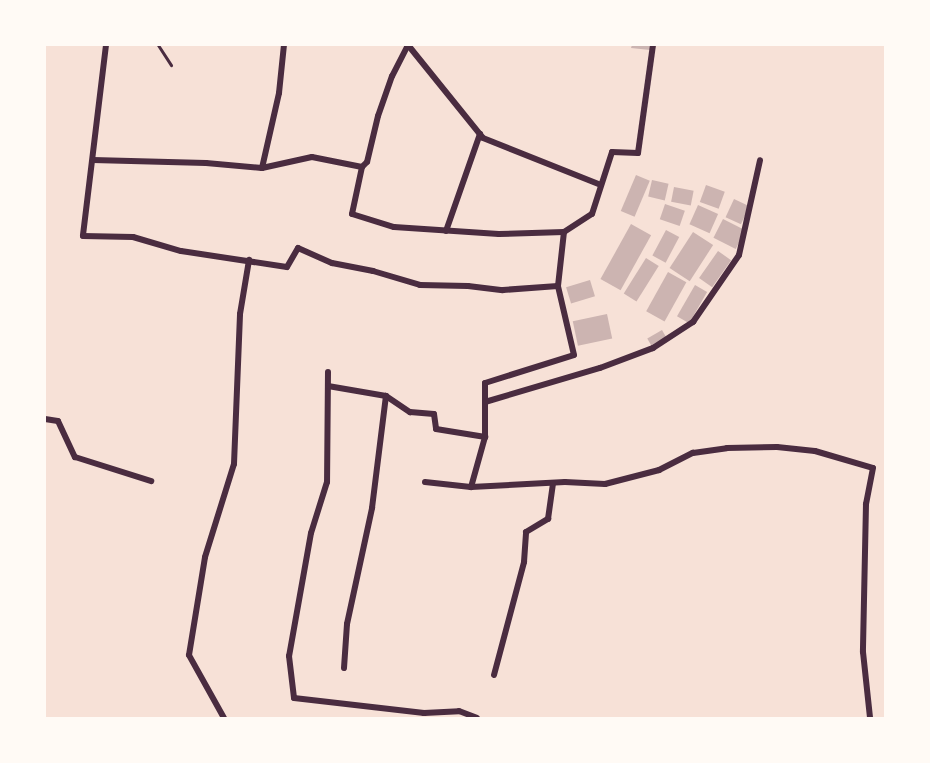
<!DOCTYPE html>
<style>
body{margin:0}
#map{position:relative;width:930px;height:763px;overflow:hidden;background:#f7e1d7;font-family:"PT Sans",sans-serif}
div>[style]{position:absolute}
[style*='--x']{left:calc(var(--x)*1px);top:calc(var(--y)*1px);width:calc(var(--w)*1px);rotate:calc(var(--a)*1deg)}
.building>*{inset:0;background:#ccb4b1;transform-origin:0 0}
.path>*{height:3px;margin:-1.5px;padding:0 1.5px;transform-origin:1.5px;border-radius:1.5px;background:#4a2c40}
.minor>*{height:6px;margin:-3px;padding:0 3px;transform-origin:3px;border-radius:3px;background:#4a2c40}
span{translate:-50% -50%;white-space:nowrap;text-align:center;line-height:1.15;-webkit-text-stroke:4.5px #fffaf5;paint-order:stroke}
.frame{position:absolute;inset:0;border:46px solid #fffaf5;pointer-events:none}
</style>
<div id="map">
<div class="building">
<i style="clip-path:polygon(632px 45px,650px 45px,650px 50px,631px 48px)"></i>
<i style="left:636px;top:175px;width:15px;height:39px;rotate:23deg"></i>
<i style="left:652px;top:180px;width:17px;height:17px;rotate:13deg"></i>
<i style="left:706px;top:185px;width:20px;height:18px;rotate:20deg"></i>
<i style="left:674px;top:187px;width:20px;height:15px;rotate:11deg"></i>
<i style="left:734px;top:199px;width:17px;height:20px;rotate:25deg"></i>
<i style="left:665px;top:204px;width:21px;height:16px;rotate:19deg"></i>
<i style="left:698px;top:205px;width:22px;height:21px;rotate:24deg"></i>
<i style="left:723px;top:219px;width:25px;height:21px;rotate:27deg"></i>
<i style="left:631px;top:224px;width:23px;height:63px;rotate:29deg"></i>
<i style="left:666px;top:230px;width:15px;height:29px;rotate:28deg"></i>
<i style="left:693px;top:232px;width:24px;height:43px;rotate:33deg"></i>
<i style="left:718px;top:251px;width:16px;height:33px;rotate:35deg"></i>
<i style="left:646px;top:258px;width:15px;height:42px;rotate:32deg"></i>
<i style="left:668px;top:272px;width:21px;height:45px;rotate:29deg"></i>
<i style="left:590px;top:280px;width:17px;height:25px;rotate:73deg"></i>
<i style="left:695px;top:285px;width:14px;height:36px;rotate:30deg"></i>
<i style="left:607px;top:314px;width:25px;height:35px;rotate:78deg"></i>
<i style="left:662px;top:330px;width:8px;height:17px;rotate:60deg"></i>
</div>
<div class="path">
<i style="--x:158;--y:45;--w:24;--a:57"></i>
</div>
<div class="minor">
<i style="--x:106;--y:45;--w:192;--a:96.9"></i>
<i style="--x:83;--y:236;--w:50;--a:1.1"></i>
<i style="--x:133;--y:237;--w:50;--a:16.3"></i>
<i style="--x:181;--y:251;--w:107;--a:8.6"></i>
<i style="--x:287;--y:267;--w:22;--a:-60"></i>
<i style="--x:298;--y:248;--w:37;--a:24"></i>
<i style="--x:332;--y:263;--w:42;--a:11"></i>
<i style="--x:373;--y:271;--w:49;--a:16.6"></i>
<i style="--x:420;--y:285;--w:48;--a:1.2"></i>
<i style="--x:468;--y:286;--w:35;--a:7"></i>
<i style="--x:503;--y:290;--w:55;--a:-4.2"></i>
<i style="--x:408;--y:45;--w:35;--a:117"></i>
<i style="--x:392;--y:76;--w:42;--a:109.3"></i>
<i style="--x:378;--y:116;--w:47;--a:103.4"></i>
<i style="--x:367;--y:162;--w:7;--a:135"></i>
<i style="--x:362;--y:167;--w:48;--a:102"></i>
<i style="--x:352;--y:214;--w:44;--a:17.2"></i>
<i style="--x:394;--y:227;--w:105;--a:3.8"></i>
<i style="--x:499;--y:234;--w:65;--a:-1.8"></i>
<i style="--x:564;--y:232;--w:33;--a:-33"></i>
<i style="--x:592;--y:214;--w:65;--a:-72.1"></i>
<i style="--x:612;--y:152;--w:26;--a:2"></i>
<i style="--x:638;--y:153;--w:109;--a:-82.1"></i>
<i style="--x:408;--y:45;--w:119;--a:51.1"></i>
<i style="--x:483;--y:138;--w:127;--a:21.7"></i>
<i style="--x:93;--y:160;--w:113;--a:1.5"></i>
<i style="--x:206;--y:163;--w:56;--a:5.1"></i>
<i style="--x:262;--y:168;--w:51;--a:-12.4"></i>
<i style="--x:312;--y:157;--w:51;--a:11.3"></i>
<i style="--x:262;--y:168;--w:77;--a:-77.2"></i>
<i style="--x:279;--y:93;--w:48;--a:-84.1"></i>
<i style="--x:446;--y:231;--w:103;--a:-70.7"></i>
<i style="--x:328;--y:372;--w:110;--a:90.5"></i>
<i style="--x:327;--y:482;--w:53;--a:107.4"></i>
<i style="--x:311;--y:533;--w:125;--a:100.1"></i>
<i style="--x:289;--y:656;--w:42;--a:83.2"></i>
<i style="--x:294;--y:698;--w:131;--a:6.6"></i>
<i style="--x:424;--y:713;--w:35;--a:-3"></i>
<i style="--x:459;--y:711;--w:19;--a:21"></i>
<i style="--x:328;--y:386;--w:59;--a:9.8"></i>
<i style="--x:386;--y:396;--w:29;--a:34"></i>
<i style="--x:410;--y:412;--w:24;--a:5"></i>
<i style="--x:434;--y:414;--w:15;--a:82"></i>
<i style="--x:436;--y:429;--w:50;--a:9.3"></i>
<i style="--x:485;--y:437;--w:54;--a:-90"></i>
<i style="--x:485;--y:383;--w:93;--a:-17.5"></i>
<i style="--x:574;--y:355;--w:71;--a:-103.1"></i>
<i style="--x:558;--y:286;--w:54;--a:-83.7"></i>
<i style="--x:485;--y:402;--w:120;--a:-16.5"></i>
<i style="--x:600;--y:368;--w:57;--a:-20.7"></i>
<i style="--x:653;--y:348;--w:48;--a:-33"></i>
<i style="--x:693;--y:322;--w:81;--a:-55.5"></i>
<i style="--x:739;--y:255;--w:97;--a:-77.5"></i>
<i style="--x:45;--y:419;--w:13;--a:9"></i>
<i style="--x:58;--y:421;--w:40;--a:65"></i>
<i style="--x:75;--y:457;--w:80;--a:17.5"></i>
<i style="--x:485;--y:437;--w:52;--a:105.6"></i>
<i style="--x:471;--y:487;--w:94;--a:-3"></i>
<i style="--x:565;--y:482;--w:40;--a:2.9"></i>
<i style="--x:605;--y:484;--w:56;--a:-14.5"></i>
<i style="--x:659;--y:470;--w:38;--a:-27"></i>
<i style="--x:693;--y:453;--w:34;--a:-8"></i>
<i style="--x:727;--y:448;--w:50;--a:-1.1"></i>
<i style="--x:777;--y:447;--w:38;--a:6"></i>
<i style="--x:815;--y:451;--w:60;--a:16.3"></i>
<i style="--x:873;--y:468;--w:37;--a:101"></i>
<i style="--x:866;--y:504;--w:148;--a:91.2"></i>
<i style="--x:863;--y:652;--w:66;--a:83.9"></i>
<i style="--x:425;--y:482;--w:46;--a:6.2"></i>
<i style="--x:344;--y:668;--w:44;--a:-86.1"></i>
<i style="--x:347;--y:624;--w:119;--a:-77.8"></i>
<i style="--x:372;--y:508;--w:113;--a:-82.9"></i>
<i style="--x:494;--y:675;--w:117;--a:-75.1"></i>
<i style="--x:524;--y:562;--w:30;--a:-86"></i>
<i style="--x:526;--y:532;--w:26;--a:-31"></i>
<i style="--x:548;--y:519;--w:36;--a:-82"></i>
<i style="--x:224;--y:718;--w:72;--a:-119.1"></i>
<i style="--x:189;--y:655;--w:99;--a:-80.7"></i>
<i style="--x:205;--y:557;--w:97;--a:-72.7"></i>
<i style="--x:234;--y:464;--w:150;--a:-87.7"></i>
<i style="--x:240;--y:314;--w:55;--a:-80.5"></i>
</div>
<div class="frame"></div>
</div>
